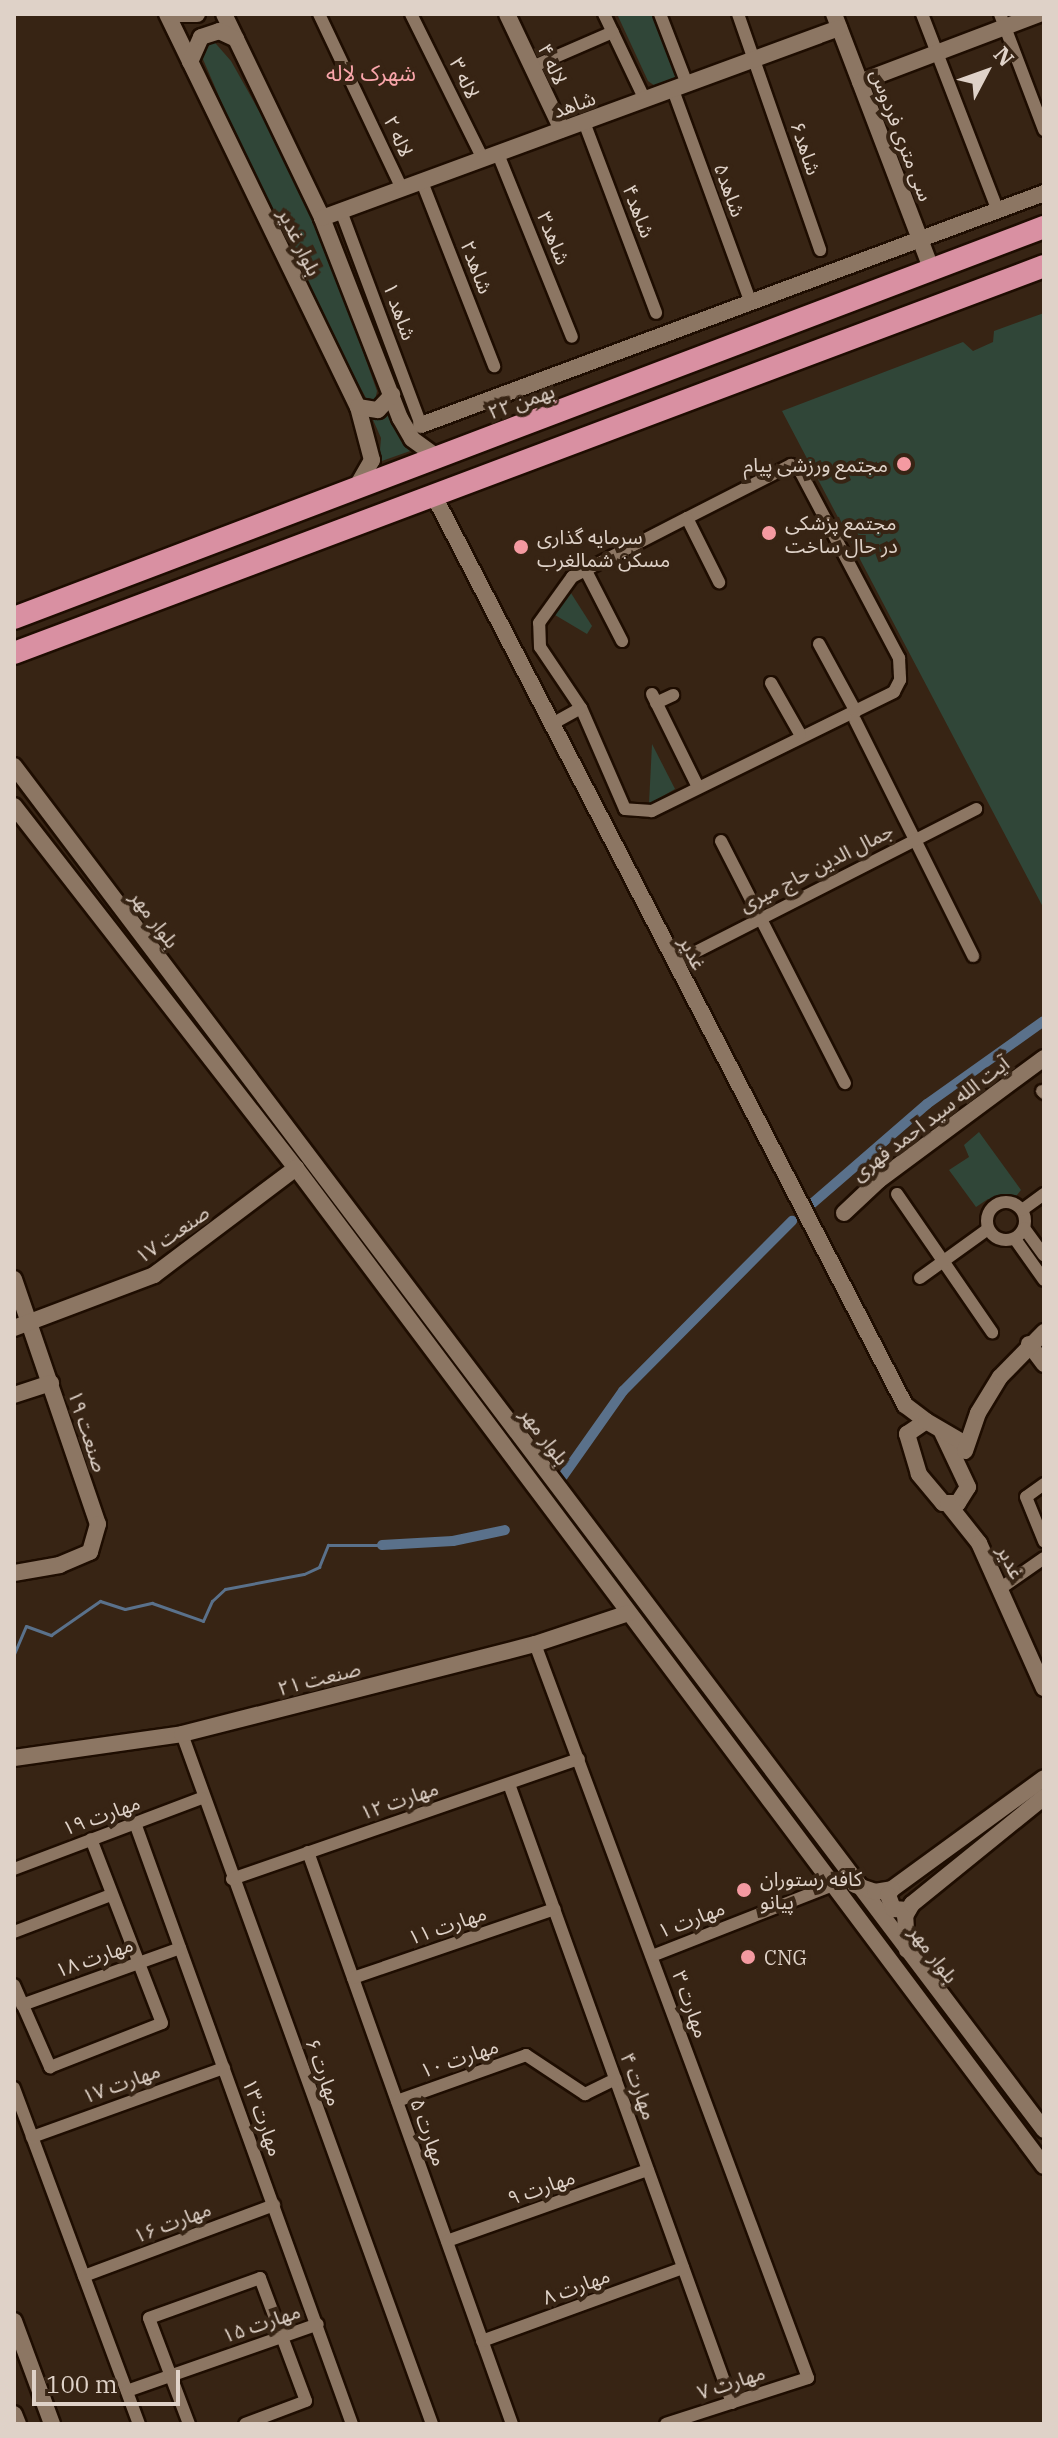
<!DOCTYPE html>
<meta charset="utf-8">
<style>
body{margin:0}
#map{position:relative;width:1058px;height:2438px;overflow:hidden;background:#372414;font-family:"IBM Plex Serif","Noto Sans Arabic",serif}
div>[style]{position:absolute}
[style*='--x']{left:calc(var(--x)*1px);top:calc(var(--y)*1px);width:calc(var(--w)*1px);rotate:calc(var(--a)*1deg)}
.green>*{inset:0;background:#304638}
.stream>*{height:3px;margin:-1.5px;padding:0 1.5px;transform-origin:1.5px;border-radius:1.5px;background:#5a718b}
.canal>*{height:10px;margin:-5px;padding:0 5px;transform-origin:5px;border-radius:5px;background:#5a718b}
.roads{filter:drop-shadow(2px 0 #1e0d01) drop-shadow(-2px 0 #1e0d01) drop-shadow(0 2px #1e0d01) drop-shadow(0 -2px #1e0d01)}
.street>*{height:12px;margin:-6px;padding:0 6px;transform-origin:6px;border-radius:6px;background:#8c7663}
.street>.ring{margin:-6px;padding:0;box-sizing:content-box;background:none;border:12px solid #8c7663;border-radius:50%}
.secondary>*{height:16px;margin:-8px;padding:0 8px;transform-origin:8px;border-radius:8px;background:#8c7663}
.highway>*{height:22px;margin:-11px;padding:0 11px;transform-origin:11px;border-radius:11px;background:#d990a2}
.dots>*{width:22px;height:22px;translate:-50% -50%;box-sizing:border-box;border:4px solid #372414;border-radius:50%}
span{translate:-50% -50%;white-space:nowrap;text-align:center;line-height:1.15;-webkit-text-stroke:8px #372414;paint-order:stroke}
.street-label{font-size:20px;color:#dfd2c8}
.poi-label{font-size:20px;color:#dfd2c8}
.right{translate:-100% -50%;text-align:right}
.left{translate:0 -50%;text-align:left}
.neighbourhood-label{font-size:22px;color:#faa6ab}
.frame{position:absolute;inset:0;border:16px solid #dfd2c8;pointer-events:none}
.north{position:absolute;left:946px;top:32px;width:80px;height:80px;-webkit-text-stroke:6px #372414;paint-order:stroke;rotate:49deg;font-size:22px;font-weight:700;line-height:32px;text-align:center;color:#dfd2c8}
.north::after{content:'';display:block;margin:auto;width:28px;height:36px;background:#dfd2c8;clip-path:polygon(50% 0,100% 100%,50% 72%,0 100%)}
.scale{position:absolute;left:32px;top:2370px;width:148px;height:36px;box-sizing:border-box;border:4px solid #dfd2c8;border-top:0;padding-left:10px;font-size:24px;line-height:28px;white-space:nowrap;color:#dfd2c8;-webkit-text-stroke:6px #372414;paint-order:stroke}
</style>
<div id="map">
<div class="green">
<i style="clip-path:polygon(617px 14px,653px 14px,676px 77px,655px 86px,648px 81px)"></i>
<i style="clip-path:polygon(210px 37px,231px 61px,309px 200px,377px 391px,375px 401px,367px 400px,336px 342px,246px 159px,199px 50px)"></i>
<i style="clip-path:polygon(1044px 313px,1044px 909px,782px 411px,963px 342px,973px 351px,993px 342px,994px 331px)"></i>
<i style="clip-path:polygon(388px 409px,402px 440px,413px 450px,379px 462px,381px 438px,370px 413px)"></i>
<i style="clip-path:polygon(569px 590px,592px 626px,587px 634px,555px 615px)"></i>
<i style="clip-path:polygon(652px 744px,675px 789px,649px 804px)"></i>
<i style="clip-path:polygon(979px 1132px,1021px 1190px,1013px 1200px,988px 1199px,976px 1207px,949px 1170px,969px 1157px,964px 1145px)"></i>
</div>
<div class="stream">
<i style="--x:14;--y:1654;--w:30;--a:-67"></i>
<i style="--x:26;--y:1626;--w:27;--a:20"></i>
<i style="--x:51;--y:1635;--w:60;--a:-34.8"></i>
<i style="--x:100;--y:1601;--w:26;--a:18"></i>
<i style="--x:125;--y:1609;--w:28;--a:-13"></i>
<i style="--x:152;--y:1603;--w:54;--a:19.4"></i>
<i style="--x:203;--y:1621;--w:22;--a:-66"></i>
<i style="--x:212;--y:1601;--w:18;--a:-43"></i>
<i style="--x:225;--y:1589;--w:80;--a:-10.8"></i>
<i style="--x:304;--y:1574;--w:17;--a:-25"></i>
<i style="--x:319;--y:1567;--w:24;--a:-68"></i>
<i style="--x:328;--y:1545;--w:54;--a:0"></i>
</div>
<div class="canal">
<i style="--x:807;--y:1208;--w:159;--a:-40.9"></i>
<i style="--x:927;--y:1104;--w:143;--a:-35.4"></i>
<i style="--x:563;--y:1476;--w:104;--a:-54.8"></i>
<i style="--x:623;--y:1391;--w:240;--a:-45.2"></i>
<i style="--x:382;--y:1545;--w:71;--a:-3.2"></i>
<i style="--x:453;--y:1541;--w:53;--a:-11.9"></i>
</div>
<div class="roads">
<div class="street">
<i style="--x:319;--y:14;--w:194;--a:64.6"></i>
<i style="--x:411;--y:14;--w:162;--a:63.6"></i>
<i style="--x:604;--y:14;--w:95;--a:64.5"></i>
<i style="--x:660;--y:14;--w:75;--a:68.9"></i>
<i style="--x:738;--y:14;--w:250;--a:70.8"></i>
<i style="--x:922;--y:14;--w:211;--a:68.9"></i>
<i style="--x:1000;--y:14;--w:124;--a:69.2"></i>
<i style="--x:532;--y:67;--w:88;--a:-23.4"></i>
<i style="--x:673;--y:90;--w:227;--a:69.9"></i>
<i style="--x:584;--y:122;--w:204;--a:69.3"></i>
<i style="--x:498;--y:154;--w:197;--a:68"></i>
<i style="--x:422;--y:182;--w:198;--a:68.6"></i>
<i style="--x:341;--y:211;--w:228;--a:69.5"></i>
<i style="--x:687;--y:518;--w:117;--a:-27"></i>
<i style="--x:791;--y:465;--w:11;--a:34"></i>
<i style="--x:800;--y:471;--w:212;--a:62.1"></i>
<i style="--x:899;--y:658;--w:22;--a:87"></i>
<i style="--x:900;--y:680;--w:13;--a:117"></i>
<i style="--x:894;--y:692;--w:270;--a:153.8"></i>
<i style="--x:652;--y:811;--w:27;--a:-176"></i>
<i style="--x:625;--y:809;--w:110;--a:-113.5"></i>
<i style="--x:581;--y:708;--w:73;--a:-123.9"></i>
<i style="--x:540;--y:647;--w:24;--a:-92"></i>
<i style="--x:539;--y:623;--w:57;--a:-54.3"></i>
<i style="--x:572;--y:577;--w:129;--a:-27.2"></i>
<i style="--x:687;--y:518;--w:72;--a:63.4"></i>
<i style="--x:585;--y:569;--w:81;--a:62.8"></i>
<i style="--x:819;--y:644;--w:77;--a:61.4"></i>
<i style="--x:771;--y:683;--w:59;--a:60.4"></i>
<i style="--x:652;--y:694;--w:104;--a:63.7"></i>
<i style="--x:656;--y:703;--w:19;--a:-25"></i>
<i style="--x:855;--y:720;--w:264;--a:63.4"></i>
<i style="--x:552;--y:724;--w:33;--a:-29"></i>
<i style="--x:721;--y:841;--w:272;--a:62.9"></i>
<i style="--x:676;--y:962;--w:337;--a:-27"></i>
<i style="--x:1042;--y:1091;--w:3;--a:45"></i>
<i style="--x:897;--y:1194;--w:168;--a:55.5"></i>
<i class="ring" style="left:987px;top:1202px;width:26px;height:26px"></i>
<i style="--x:1022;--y:1210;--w:27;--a:-36"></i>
<i style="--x:1024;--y:1228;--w:34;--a:54"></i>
<i style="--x:1015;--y:1239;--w:50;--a:54.7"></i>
<i style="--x:920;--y:1278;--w:84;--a:-35.8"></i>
<i style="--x:1044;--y:1484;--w:22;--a:144"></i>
<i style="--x:1026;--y:1497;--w:48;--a:67.8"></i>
<i style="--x:1001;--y:1588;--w:52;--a:-34.9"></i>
<i style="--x:535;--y:1644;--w:783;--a:69.6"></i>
<i style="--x:808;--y:2378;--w:149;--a:162.1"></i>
<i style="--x:182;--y:1734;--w:734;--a:70.08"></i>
<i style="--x:509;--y:1784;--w:658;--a:70.19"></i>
<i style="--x:135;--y:1823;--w:639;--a:70.15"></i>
<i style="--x:308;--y:1852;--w:607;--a:70.37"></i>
<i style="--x:14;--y:1869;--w:201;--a:-20.7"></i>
<i style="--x:232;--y:1879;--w:367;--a:-19.1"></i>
<i style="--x:14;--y:1932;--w:104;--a:-20.9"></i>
<i style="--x:652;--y:1956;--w:194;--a:-21.4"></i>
<i style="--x:353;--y:1978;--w:213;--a:-18.9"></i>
<i style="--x:14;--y:1985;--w:90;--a:66.3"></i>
<i style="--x:50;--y:2067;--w:120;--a:-21.4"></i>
<i style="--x:162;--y:2023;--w:197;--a:-111.1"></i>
<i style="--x:22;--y:2005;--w:168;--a:-19.8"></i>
<i style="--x:14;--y:2088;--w:358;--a:69.6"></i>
<i style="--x:397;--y:2101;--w:137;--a:-19.6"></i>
<i style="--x:526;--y:2055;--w:71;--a:33.5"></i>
<i style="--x:585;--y:2094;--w:34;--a:-26"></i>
<i style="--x:32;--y:2137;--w:204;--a:-19.8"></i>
<i style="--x:447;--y:2241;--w:213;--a:-19.5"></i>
<i style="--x:84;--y:2276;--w:203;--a:-20.5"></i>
<i style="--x:482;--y:2341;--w:214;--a:-20"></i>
<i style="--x:127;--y:2391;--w:202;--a:-19.3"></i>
<i style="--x:189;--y:2424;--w:113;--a:-110.7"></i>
<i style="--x:149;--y:2318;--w:118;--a:-19.8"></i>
<i style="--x:260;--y:2278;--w:131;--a:69.5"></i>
<i style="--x:306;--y:2401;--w:65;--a:159.3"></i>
</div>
<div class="secondary">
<i style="--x:167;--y:14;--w:437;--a:64.1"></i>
<i style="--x:358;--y:407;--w:55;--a:75.2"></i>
<i style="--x:372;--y:460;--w:34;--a:120"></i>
<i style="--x:171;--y:14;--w:26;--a:0"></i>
<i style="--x:224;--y:14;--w:226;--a:64.3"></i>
<i style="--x:322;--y:218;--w:215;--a:68.7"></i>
<i style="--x:400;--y:418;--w:24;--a:60"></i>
<i style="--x:412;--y:439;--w:29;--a:36"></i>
<i style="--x:507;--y:14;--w:128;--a:64.6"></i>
<i style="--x:834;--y:14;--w:275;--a:69.1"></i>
<i style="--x:190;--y:62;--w:27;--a:-66"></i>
<i style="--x:201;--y:37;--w:19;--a:-18"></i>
<i style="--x:219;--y:31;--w:19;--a:25"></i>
<i style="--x:860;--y:82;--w:191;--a:-20.8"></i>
<i style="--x:322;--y:218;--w:551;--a:-20.18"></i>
<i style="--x:358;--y:407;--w:20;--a:9"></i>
<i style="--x:378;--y:410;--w:21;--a:-47"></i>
<i style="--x:421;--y:425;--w:665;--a:-20.42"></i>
<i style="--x:434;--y:496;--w:1024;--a:62.61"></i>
<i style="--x:905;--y:1405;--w:26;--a:37"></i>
<i style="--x:14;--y:766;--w:1709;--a:52.94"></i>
<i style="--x:14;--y:806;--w:459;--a:52.1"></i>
<i style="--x:296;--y:1168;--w:1247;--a:53.15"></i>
<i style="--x:844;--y:1213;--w:48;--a:-43.3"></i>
<i style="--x:879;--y:1180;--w:205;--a:-36.5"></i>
<i style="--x:14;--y:1279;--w:259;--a:71.1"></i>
<i style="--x:98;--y:1524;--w:29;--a:106"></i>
<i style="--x:90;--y:1552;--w:33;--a:157"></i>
<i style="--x:60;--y:1565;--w:47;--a:170.1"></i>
<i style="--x:14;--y:1328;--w:150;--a:-20.7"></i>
<i style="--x:154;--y:1275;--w:178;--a:-37"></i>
<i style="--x:1029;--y:1344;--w:25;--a:53"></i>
<i style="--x:14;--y:1395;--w:39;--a:-18"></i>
<i style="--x:942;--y:1432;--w:61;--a:64.7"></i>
<i style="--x:968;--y:1487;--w:19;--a:122"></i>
<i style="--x:958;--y:1503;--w:15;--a:180"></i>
<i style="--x:943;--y:1503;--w:38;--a:-130"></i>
<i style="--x:919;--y:1474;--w:42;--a:-106.7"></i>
<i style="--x:907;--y:1434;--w:23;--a:-34"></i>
<i style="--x:926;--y:1421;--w:44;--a:30.1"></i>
<i style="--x:965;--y:1451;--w:40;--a:-71.1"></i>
<i style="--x:978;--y:1413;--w:42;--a:-58.6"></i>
<i style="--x:1000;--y:1377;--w:63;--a:-45.6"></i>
<i style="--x:948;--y:1504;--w:50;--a:51.5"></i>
<i style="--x:979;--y:1543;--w:159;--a:65.9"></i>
<i style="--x:14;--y:1758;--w:170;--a:-8.1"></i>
<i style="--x:182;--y:1734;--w:364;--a:-14.3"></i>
<i style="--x:535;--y:1644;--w:99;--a:-18.3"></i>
<i style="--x:855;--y:1885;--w:21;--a:19"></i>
<i style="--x:875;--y:1892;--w:17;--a:-10"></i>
<i style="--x:892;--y:1889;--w:188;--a:-36.1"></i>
<i style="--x:892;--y:1889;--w:7;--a:124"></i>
<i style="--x:888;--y:1895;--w:15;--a:70"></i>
<i style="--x:893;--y:1909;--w:15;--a:4"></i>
<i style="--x:907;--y:1950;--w:34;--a:-93"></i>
<i style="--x:905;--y:1916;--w:14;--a:-60"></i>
<i style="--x:912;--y:1904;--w:170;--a:-39"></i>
<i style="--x:14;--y:2321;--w:110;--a:69.7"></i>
<i style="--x:14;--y:2414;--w:11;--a:68"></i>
</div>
<div class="highway">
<i style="--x:14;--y:618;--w:1102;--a:-20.79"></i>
<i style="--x:14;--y:653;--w:1100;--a:-20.59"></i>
</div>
</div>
<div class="dots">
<i style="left:904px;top:464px;background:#f49aa1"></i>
<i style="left:769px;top:533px;background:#f49aa1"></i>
<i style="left:521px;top:547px;background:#f49aa1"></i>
<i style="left:744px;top:1890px;background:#f49aa1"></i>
<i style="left:748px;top:1957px;background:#f49aa1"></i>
</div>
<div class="street-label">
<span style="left:553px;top:64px;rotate:65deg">لاله ۴</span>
<span style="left:465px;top:78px;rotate:64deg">لاله ۳</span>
<span style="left:574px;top:104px;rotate:-20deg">شاهد</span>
<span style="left:902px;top:135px;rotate:69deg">سی متری فردوس</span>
<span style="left:399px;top:136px;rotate:65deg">لاله ۲</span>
<span style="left:806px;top:148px;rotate:71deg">شاهد۶</span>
<span style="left:730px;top:190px;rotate:70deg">شاهد۵</span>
<span style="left:639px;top:211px;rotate:69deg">شاهد۴</span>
<span style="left:554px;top:238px;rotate:68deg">شاهد۳</span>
<span style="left:300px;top:242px;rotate:64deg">بلوار غدیر</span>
<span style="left:477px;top:267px;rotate:69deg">شاهد۲</span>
<span style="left:400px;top:311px;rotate:70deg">شاهد ۱</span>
<span style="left:521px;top:401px;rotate:-19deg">۲۲ بهمن</span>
<span style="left:816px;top:867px;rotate:-27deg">جمال الدین حاج میری</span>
<span style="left:155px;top:919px;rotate:53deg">بلوار مهر</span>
<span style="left:693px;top:953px;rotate:63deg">غدیر</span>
<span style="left:930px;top:1118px;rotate:-37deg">آیت الله سید احمد فهری</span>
<span style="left:172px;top:1234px;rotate:-35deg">صنعت ۱۷</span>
<span style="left:88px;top:1431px;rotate:72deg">صنعت ۱۹</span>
<span style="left:545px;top:1436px;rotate:53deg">بلوار مهر</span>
<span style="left:1011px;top:1562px;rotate:64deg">غدیر</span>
<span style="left:319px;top:1678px;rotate:-14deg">صنعت ۲۱</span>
<span style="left:399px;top:1800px;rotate:-19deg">مهارت ۱۲</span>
<span style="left:101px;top:1815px;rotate:-20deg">مهارت ۱۹</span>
<span style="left:691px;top:1919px;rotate:-21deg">مهارت ۱</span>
<span style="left:447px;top:1925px;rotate:-19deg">مهارت ۱۱</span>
<span style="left:934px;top:1954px;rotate:53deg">بلوار مهر</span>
<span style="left:94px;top:1957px;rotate:-20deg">مهارت ۱۸</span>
<span style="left:691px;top:2004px;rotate:70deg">مهارت ۳</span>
<span style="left:459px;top:2058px;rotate:-19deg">مهارت ۱۰</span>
<span style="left:324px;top:2072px;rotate:70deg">مهارت ۶</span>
<span style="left:121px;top:2083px;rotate:-20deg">مهارت ۱۷</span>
<span style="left:639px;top:2086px;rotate:70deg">مهارت ۴</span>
<span style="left:263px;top:2117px;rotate:70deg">مهارت ۱۳</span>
<span style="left:429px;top:2132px;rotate:70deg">مهارت ۵</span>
<span style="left:541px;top:2187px;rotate:-19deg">مهارت ۹</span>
<span style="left:172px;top:2222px;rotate:-21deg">مهارت ۱۶</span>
<span style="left:576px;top:2286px;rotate:-20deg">مهارت ۸</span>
<span style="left:261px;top:2323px;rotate:-19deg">مهارت ۱۵</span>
<span style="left:731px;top:2382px;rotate:-18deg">مهارت ۷</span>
</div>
<div class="poi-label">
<span class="right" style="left:888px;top:464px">مجتمع ورزشی پیام</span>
<span class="left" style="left:785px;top:534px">مجتمع پزشکی<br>در حال ساخت</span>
<span class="left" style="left:537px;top:548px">سرمایه گذاری<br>مسکن شمالغرب</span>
<span class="left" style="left:760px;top:1890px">كافه رستوران<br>پيانو</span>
<span class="left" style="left:764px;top:1957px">CNG</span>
</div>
<div class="neighbourhood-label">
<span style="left:371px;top:73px">شهرک لاله</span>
</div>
<div class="frame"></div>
<div class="north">N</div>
<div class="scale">100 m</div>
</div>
